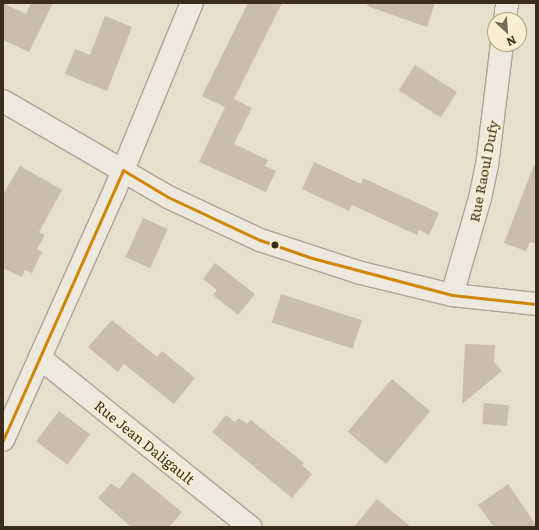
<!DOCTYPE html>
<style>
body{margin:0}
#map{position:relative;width:539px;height:530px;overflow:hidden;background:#e6dfcb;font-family:Literata,serif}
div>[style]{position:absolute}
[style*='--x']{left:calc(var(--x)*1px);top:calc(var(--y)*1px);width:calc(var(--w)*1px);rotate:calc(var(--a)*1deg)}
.building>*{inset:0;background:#cabdab;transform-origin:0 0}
.roads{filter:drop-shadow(1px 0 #aba394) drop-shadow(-1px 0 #aba394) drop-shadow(0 1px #aba394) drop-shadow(0 -1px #aba394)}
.street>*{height:22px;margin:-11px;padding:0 11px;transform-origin:11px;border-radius:11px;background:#eee9de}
.secondary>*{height:22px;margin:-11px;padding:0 11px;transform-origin:11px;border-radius:11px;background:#eee9de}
.bus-1>*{height:3px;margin:-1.5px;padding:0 1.5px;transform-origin:1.5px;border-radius:1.5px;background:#d08606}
.dots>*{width:11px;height:11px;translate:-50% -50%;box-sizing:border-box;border:2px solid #f9eed0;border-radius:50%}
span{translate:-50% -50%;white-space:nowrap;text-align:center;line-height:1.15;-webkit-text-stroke:4px #f9eed0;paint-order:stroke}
.street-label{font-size:14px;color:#3b2c1c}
.frame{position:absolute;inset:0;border:4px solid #3b2c1c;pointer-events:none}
.north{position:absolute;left:487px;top:12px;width:40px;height:40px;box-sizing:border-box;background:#f9eed0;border:1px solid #ada088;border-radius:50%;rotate:154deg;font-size:11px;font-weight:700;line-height:16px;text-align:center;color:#3b2c1c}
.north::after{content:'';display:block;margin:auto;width:14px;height:18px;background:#776b59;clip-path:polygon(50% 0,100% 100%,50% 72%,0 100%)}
</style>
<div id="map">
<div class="building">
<i style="clip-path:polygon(3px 3px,26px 14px,31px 3px,53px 3px,29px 52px,3px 40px)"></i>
<i style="clip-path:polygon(248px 3px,282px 3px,234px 99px,252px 108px,234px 144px,268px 160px,265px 166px,276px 171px,266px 192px,199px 162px,225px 107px,202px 96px)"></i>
<i style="clip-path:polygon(368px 3px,435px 3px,427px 27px,367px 6px)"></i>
<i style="clip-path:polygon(105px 16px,132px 27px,107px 91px,65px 74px,75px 49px,90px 55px)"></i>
<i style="left:415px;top:65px;width:50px;height:30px;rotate:33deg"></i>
<i style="clip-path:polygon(314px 162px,361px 184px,363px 178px,439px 213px,429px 235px,419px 230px,417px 235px,352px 205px,349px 211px,302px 189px)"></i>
<i style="clip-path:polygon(534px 165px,536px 165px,536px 244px,530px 242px,526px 251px,504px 243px)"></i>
<i style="clip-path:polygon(20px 166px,62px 190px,39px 232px,45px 235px,37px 249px,42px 252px,37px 262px,32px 273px,25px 270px,22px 277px,3px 268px,3px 194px)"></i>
<i style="left:143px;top:218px;width:27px;height:43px;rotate:24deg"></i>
<i style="clip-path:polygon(215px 263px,255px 294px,238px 315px,213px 295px,217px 290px,203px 279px)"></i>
<i style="left:281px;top:294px;width:85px;height:30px;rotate:18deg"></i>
<i style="clip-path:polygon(112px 320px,157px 357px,162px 351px,195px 378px,174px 404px,124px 364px,118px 372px,88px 347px)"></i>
<i style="clip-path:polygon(465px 344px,495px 345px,494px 362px,502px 371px,462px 404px)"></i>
<i style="left:392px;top:379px;width:50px;height:69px;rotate:40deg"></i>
<i style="left:484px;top:403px;width:25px;height:21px;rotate:5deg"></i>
<i style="left:59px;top:411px;width:39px;height:38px;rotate:37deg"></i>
<i style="clip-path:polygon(226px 415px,235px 422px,239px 418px,247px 424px,251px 420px,304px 463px,302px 465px,312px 474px,292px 498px,212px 432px)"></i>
<i style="clip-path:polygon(133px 472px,182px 512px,169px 527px,131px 527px,98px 498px,111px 483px,119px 489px)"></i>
<i style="clip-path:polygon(508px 484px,536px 525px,536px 527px,494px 527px,478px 505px)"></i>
<i style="clip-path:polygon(377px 499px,411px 527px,354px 527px)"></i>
</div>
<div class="roads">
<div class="street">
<i style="--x:505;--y:20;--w:17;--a:-83"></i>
<i style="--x:452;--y:295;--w:101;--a:-73.9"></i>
<i style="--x:480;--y:198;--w:33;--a:-78"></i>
<i style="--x:487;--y:166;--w:123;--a:-83"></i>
<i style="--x:40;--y:358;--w:270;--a:38.8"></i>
<i style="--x:3;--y:440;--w:277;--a:-65.9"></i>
</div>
<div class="secondary">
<i style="--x:3;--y:101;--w:191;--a:30.2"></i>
<i style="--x:168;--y:197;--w:102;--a:25.1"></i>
<i style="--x:260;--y:240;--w:106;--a:18.1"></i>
<i style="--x:361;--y:273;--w:94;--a:13.6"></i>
<i style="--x:452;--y:295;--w:84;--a:6.1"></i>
<i style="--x:116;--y:187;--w:199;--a:-67.6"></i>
</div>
</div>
<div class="bus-1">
<i style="--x:123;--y:170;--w:52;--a:31"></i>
<i style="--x:168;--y:197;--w:102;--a:25.1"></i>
<i style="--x:260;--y:240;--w:55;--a:19.1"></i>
<i style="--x:312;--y:258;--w:145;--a:14.8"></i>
<i style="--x:452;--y:295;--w:84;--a:6.1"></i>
<i style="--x:3;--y:440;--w:295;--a:-66"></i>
</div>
<div class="dots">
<i style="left:275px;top:245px;background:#3b2c1c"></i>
</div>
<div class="street-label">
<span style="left:483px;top:171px;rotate:-79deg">Rue Raoul Dufy</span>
<span style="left:145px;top:442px;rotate:39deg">Rue Jean Daligault</span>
</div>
<div class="frame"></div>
<div class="north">N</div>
</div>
